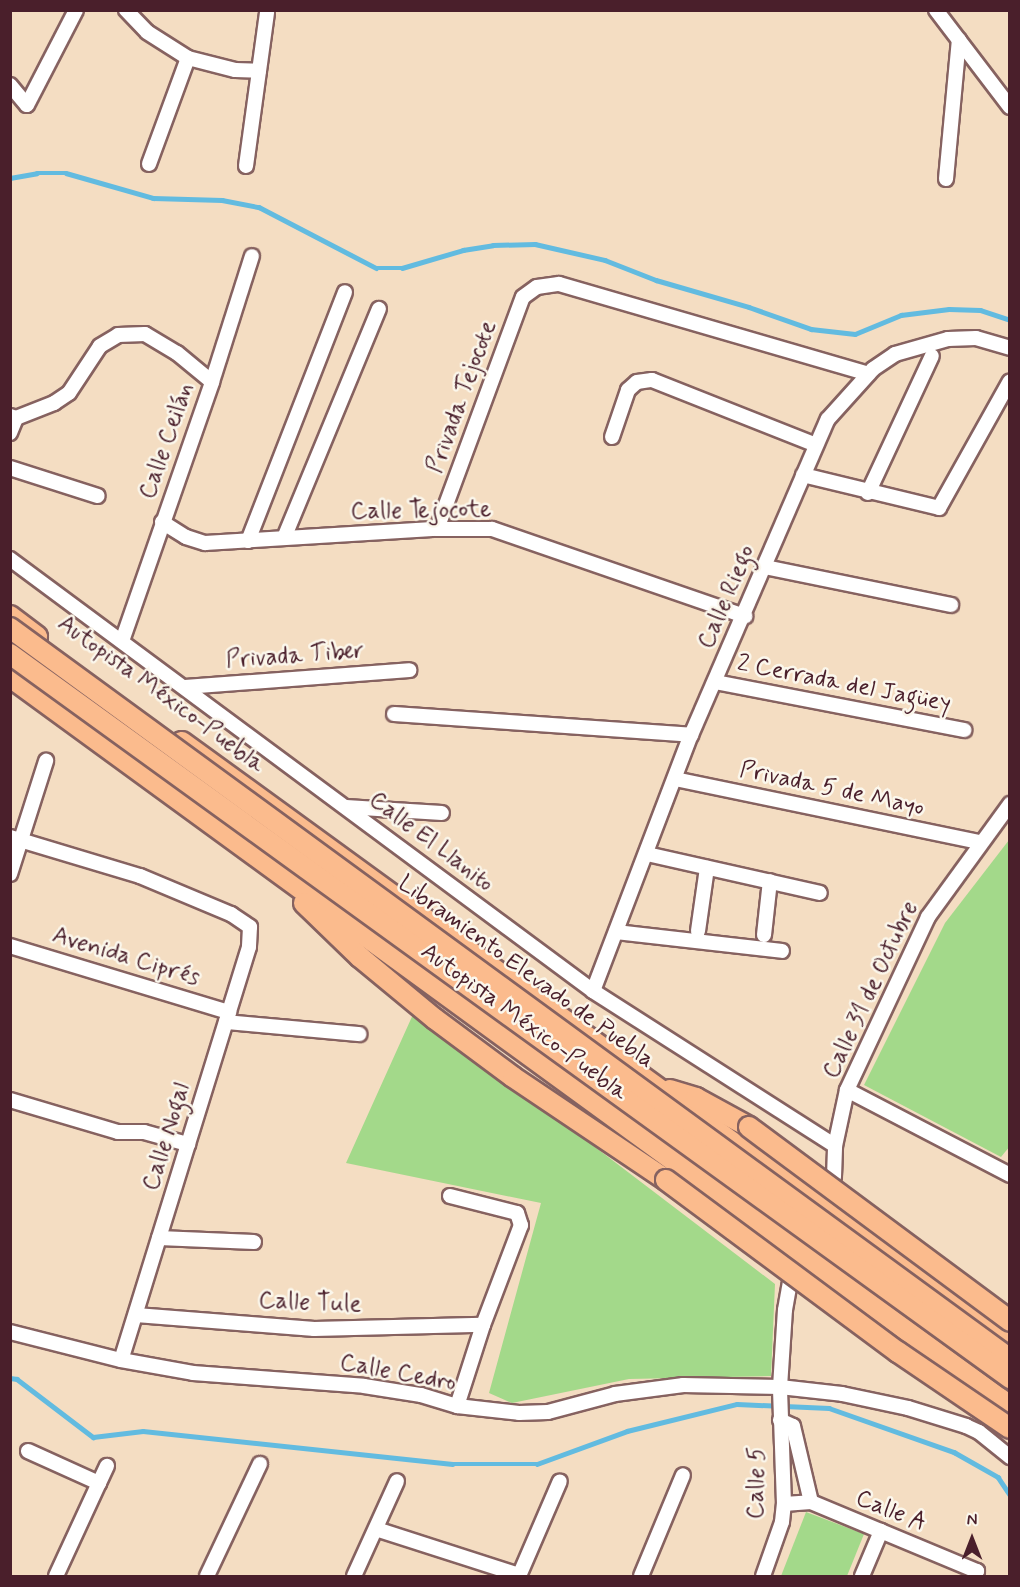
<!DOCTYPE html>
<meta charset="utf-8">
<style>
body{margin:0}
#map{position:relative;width:1020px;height:1587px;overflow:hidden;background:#f4ddc2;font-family:Mynerve,sans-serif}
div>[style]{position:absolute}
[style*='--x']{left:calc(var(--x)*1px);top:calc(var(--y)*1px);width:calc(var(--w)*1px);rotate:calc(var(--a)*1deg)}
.green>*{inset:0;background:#a3d98a}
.stream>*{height:4.5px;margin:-2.25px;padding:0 2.25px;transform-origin:2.25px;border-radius:2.25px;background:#62bbe0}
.roads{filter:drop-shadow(2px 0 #866260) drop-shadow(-2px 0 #866260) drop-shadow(0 2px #866260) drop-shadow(0 -2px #866260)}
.minor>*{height:14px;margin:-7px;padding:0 7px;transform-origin:7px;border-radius:7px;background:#fff}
.highway>*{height:20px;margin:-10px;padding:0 10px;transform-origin:10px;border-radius:10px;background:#fbbb8d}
.bridges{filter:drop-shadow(2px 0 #866260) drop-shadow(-2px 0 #866260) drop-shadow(0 2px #866260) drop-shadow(0 -2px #866260)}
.highway-bridge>*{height:20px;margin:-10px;padding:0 10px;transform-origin:10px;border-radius:10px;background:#fbbb8d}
span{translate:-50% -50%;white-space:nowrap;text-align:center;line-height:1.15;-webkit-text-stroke:5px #fbf7ec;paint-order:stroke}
.street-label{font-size:24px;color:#4a1f2b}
.frame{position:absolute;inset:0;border:12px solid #4a1f2b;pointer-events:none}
.north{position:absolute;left:942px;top:1509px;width:60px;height:60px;-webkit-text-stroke:4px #fbf7ec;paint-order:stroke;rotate:0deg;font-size:16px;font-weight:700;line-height:24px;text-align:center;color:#4a1f2b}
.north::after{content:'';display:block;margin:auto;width:21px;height:27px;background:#4a1f2b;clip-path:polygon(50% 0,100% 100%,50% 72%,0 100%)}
</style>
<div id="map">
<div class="green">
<i style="clip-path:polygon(1009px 840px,1010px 1146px,1001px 1157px,864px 1085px,945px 923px)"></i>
<i style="clip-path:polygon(415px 1010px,775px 1284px,771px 1376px,629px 1379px,512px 1403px,489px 1393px,541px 1203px,346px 1163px)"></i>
<i style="clip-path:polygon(806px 1512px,864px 1534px,847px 1576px,781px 1576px)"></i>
</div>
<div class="stream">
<i style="--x:10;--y:178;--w:27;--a:-10"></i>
<i style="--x:37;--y:173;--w:29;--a:0"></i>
<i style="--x:66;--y:173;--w:91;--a:16"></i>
<i style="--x:153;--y:198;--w:69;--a:1.7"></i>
<i style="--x:222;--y:200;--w:38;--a:11"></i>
<i style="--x:259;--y:207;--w:132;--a:27.5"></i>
<i style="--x:376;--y:268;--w:26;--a:0"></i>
<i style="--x:402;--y:268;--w:64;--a:-16.4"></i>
<i style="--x:463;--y:250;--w:30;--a:-9"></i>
<i style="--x:493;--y:245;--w:42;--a:-1.4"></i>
<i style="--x:535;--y:244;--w:72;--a:12.9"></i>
<i style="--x:605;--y:260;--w:55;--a:21.4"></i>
<i style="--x:656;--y:280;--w:97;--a:16.2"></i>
<i style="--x:749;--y:307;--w:66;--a:19.5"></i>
<i style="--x:811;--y:329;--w:44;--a:6.5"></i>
<i style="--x:855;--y:334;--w:50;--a:-22.4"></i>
<i style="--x:901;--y:315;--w:48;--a:-7.1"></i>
<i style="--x:949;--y:309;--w:31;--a:2"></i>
<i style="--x:980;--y:310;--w:32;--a:18"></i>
<i style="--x:10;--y:1378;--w:7;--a:8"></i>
<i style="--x:17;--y:1379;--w:96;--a:37.3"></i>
<i style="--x:93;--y:1437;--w:50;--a:-6.8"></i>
<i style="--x:143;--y:1431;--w:311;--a:6.1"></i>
<i style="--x:452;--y:1464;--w:85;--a:0"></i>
<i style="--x:537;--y:1464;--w:96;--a:-20.1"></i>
<i style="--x:627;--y:1431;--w:113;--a:-13.8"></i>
<i style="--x:737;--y:1404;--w:92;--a:2.5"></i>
<i style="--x:829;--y:1408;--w:133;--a:19.4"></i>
<i style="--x:954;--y:1452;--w:51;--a:29.6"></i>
<i style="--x:998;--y:1477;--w:22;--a:56"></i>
</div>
<div class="roads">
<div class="minor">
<i style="--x:126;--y:10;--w:30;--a:46"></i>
<i style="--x:147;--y:32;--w:49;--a:32.4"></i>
<i style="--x:188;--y:58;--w:49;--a:14.3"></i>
<i style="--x:235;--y:70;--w:24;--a:2"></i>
<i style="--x:936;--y:10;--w:122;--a:52.7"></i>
<i style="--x:10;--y:85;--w:26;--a:50"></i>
<i style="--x:27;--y:105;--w:107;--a:-62.7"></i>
<i style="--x:149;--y:164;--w:113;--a:-69.8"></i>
<i style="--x:246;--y:166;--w:155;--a:-82.2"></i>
<i style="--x:946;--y:179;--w:140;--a:-84.7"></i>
<i style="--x:10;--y:416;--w:6;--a:18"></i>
<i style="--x:16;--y:418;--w:41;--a:-21.5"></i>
<i style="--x:54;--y:403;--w:18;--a:-34"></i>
<i style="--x:69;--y:393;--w:56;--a:-56.6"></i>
<i style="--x:100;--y:346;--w:21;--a:-31"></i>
<i style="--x:118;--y:335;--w:27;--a:-2"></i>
<i style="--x:145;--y:334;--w:37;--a:31"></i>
<i style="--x:177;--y:353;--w:45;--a:39.6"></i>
<i style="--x:10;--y:433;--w:16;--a:-68"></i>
<i style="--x:612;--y:437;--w:50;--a:-71.2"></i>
<i style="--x:628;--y:390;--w:12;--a:-42"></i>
<i style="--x:637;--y:382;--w:15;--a:-8"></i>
<i style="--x:652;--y:380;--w:176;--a:21.6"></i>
<i style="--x:10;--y:468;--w:92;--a:17.7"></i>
<i style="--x:803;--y:475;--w:140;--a:13.6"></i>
<i style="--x:939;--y:508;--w:145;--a:-60.8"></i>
<i style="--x:868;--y:493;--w:151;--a:-65"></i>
<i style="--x:162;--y:522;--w:28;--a:32"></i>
<i style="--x:186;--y:537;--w:20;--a:18"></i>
<i style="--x:205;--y:543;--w:232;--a:-3.5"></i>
<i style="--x:437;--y:529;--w:55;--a:0"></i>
<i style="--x:492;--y:529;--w:268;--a:19"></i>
<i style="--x:437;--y:529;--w:247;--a:-69.7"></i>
<i style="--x:523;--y:297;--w:17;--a:-36"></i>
<i style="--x:537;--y:287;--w:22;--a:-8"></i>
<i style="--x:559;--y:284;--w:322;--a:16.2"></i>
<i style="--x:284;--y:538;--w:248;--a:-67.5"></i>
<i style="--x:248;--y:541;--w:267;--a:-68.7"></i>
<i style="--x:10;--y:559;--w:726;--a:36.54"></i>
<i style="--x:593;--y:991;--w:287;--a:32.6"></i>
<i style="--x:765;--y:567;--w:190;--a:11.5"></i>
<i style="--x:122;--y:641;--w:274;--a:-70.8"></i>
<i style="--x:212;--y:382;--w:132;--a:-72.4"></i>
<i style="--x:715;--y:682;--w:254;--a:10.9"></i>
<i style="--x:185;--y:687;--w:225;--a:-4.3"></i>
<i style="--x:394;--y:714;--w:298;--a:4"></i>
<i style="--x:675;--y:779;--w:311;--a:11.7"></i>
<i style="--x:346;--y:807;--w:96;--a:3.6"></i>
<i style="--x:10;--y:837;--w:136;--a:16.7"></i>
<i style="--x:140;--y:876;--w:99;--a:22.7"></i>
<i style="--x:231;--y:914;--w:23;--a:34"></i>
<i style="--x:250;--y:927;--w:20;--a:93"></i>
<i style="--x:249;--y:947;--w:432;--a:107.2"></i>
<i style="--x:647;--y:854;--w:177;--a:12.7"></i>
<i style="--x:10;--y:874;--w:119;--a:-72.3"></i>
<i style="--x:698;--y:931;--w:64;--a:-81.9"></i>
<i style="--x:616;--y:932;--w:167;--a:6.5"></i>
<i style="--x:764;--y:935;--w:54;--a:-83.7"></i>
<i style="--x:10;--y:946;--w:229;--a:16.8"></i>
<i style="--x:593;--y:991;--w:274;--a:-69.1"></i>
<i style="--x:691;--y:735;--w:344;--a:-66.6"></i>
<i style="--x:828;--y:419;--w:67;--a:-48"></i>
<i style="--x:873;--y:369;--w:27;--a:-34"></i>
<i style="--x:895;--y:354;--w:55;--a:-15.8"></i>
<i style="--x:948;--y:339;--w:28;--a:-2"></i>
<i style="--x:976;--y:338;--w:35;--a:16"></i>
<i style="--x:226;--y:1022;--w:134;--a:5.2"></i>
<i style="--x:847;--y:1090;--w:184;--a:27.5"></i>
<i style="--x:10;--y:1100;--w:113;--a:16.5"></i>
<i style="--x:118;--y:1132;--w:26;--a:0"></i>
<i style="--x:144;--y:1132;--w:46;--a:15.3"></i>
<i style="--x:834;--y:1177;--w:31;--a:-88"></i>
<i style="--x:835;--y:1146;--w:57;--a:-77.9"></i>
<i style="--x:847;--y:1090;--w:191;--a:-64.9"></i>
<i style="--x:928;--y:917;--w:140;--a:-54"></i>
<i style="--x:450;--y:1196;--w:69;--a:14.2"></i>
<i style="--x:517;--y:1213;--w:13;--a:72"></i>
<i style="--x:521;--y:1225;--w:107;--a:110.8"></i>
<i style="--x:483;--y:1325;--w:85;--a:107.8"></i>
<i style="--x:159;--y:1238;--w:95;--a:2.4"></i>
<i style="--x:136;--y:1315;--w:179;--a:4.5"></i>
<i style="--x:314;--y:1329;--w:169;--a:-1.4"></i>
<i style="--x:10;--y:1332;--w:114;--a:14.2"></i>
<i style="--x:121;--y:1360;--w:73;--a:10.2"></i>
<i style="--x:193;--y:1373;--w:171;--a:4.3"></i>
<i style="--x:364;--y:1386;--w:58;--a:9"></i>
<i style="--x:421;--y:1395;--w:38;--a:17"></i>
<i style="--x:457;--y:1406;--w:62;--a:6.4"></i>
<i style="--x:519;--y:1413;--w:29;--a:-2"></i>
<i style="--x:548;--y:1412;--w:69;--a:-15"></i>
<i style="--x:615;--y:1394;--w:69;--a:-7.5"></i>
<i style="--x:683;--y:1385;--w:97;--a:1.2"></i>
<i style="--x:780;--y:1387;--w:62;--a:6.4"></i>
<i style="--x:842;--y:1394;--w:67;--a:12"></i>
<i style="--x:908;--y:1408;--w:61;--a:17.2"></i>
<i style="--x:966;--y:1426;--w:14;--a:25"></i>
<i style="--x:979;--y:1432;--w:40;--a:39"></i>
<i style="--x:780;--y:1420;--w:14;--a:25"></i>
<i style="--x:793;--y:1426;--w:78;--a:76.7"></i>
<i style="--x:28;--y:1451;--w:78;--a:24.3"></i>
<i style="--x:99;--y:1483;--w:19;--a:-65"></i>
<i style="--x:784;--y:1504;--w:27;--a:-4"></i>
<i style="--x:811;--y:1502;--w:180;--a:22.6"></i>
<i style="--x:977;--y:1571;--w:5;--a:112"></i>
<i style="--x:376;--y:1529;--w:150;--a:17.8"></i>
<i style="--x:56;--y:1576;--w:102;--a:-65.2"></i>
<i style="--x:207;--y:1576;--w:124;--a:-64.7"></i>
<i style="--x:354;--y:1576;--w:104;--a:-65.6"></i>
<i style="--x:519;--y:1576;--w:103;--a:-66.7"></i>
<i style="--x:641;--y:1576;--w:109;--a:-67.4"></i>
<i style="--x:763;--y:1576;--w:57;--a:-70.6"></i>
<i style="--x:782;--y:1522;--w:18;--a:-84"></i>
<i style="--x:784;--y:1504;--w:117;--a:-92"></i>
<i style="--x:780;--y:1387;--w:77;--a:-86.3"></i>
<i style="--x:785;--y:1310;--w:29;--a:-80"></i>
<i style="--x:862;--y:1576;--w:49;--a:-67.1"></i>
</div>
<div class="highway">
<i style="--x:10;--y:616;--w:34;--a:37"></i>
<i style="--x:10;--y:677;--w:1238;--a:36.09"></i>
<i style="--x:182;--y:742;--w:1024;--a:36.02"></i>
<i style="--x:304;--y:903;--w:78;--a:44"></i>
<i style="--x:360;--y:957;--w:97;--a:39.6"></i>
<i style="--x:435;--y:1019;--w:97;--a:36.6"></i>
<i style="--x:513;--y:1077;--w:184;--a:33.9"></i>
<i style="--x:670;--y:1090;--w:27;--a:17"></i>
<i style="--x:696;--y:1098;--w:60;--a:28.7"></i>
</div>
</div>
<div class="bridges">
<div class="highway-bridge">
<i style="--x:10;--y:628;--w:1239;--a:36.17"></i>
<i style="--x:10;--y:654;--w:1235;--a:35.9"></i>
<i style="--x:749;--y:1127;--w:325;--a:36.6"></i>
<i style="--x:666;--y:1180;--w:289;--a:36.6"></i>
<i style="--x:898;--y:1352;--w:135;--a:34.2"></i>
</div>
</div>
<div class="street-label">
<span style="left:462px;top:397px;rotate:-70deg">Privada Tejocote</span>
<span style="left:167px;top:441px;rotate:-71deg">Calle Ceilán</span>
<span style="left:421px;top:511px;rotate:-1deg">Calle Tejocote</span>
<span style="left:727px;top:597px;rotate:-67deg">Calle Riego</span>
<span style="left:295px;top:656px;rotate:-4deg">Privada Tiber</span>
<span style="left:844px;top:684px;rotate:11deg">2 Cerrada del Jagüey</span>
<span style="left:161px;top:694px;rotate:36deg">Autopista México-Puebla</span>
<span style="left:832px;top:789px;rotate:12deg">Privada 5 de Mayo</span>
<span style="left:431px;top:842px;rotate:37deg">Calle El Llanito</span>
<span style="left:126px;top:957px;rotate:17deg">Avenida Ciprés</span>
<span style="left:526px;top:972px;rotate:36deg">Libramiento Elevado de Puebla</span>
<span style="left:871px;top:990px;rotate:-65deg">Calle 31 de Octubre</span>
<span style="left:524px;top:1022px;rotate:36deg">Autopista México-Puebla</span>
<span style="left:167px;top:1137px;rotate:-73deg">Calle Nogal</span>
<span style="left:310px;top:1303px;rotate:2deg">Calle Tule</span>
<span style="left:398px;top:1373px;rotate:10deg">Calle Cedro</span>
<span style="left:757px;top:1483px;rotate:-89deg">Calle 5</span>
<span style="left:891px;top:1511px;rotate:22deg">Calle A</span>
</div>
<div class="frame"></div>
<div class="north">N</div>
</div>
